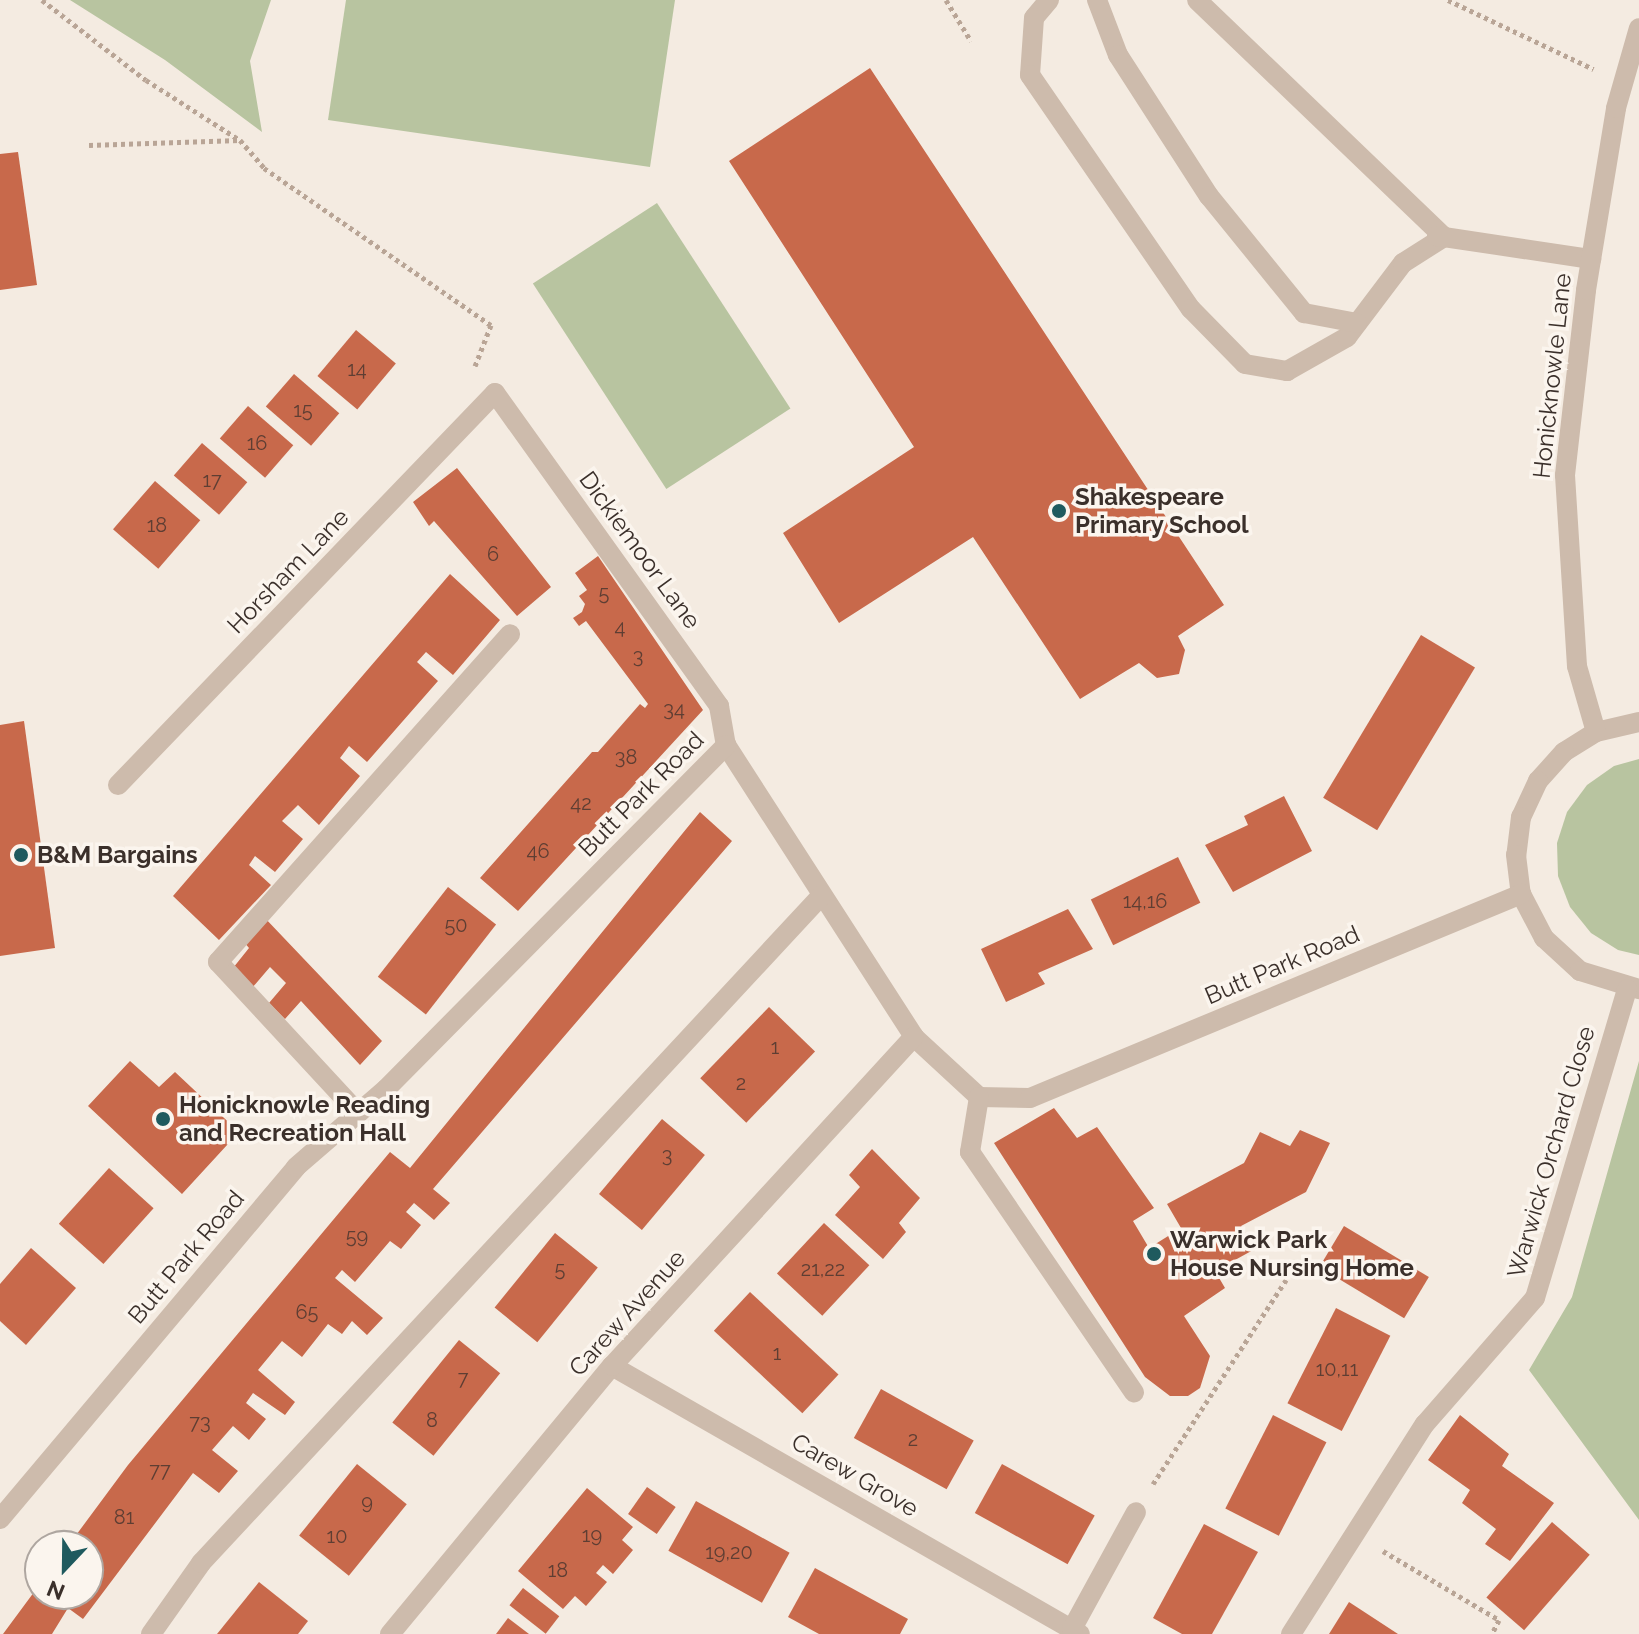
<!DOCTYPE html>
<style>
body{margin:0}
#map{position:relative;width:1639px;height:1634px;overflow:hidden;background:#f4ebe1;font-family:Raleway,sans-serif}
div>[style]{position:absolute}
[style*='--x']{left:calc(var(--x)*1px);top:calc(var(--y)*1px);width:calc(var(--w)*1px);rotate:calc(var(--a)*1deg)}
.green>*{inset:0;background:#b8c4a0;transform-origin:0 0}
.building>*{inset:0;background:#c8694b;transform-origin:0 0}
.path>*{height:5px;margin-top:-2.5px;transform-origin:0;background:repeating-linear-gradient(90deg,#b9a596 0 4px,transparent 0 8px)}
.minor>*{height:20px;margin:-10px;padding:0 10px;transform-origin:10px;border-radius:10px;background:#cdbbac}
.dots>*{width:22px;height:22px;translate:-50% -50%;box-sizing:border-box;border:4px solid #fbf5ee;border-radius:50%}
span{translate:-50% -50%;white-space:nowrap;text-align:center;line-height:1.15;-webkit-text-stroke:7px #fbf5ee;paint-order:stroke}
.number-label{font-size:20px;color:#5e3e33}
.number-label span{-webkit-text-stroke-width:0}
.street-label{font-size:24px;color:#3b302b}
.poi-label{font-size:24px;color:#3b302b;font-weight:700}
.left{translate:0 -50%;text-align:left}
.north{position:absolute;left:24px;top:1530px;width:80px;height:80px;box-sizing:border-box;background:#fbf5ee;border:2px solid #aea6a0;border-radius:50%;rotate:202deg;font-size:22px;font-weight:700;line-height:32px;text-align:center;color:#3b302b}
.north::after{content:'';display:block;margin:auto;width:28px;height:36px;background:#1f5a5e;clip-path:polygon(50% 0,100% 100%,50% 72%,0 100%)}
</style>
<div id="map">
<div class="green">
<i style="clip-path:polygon(70px 0,271px 0,250px 61px,262px 132px,165px 60px)"></i>
<i style="clip-path:polygon(346px 0,675px 0,650px 167px,328px 120px)"></i>
<i style="left:657px;top:203px;width:245px;height:148px;rotate:57deg"></i>
<i style="clip-path:polygon(1639px 759px,1639px 955px,1618px 950px,1591px 933px,1570px 907px,1558px 876px,1557px 843px,1567px 812px,1587px 785px,1614px 766px)"></i>
<i style="clip-path:polygon(1639px 1061px,1639px 1520px,1529px 1370px,1572px 1297px)"></i>
</div>
<div class="building">
<i style="clip-path:polygon(870px 68px,1224px 605px,1178px 636px,1185px 650px,1179px 674px,1157px 678px,1139px 663px,1080px 699px,973px 537px,839px 623px,783px 533px,914px 447px,729px 161px)"></i>
<i style="clip-path:polygon(18px 152px,37px 285px,0 290px,0 154px)"></i>
<i style="left:356px;top:330px;width:52px;height:60px;rotate:40deg"></i>
<i style="left:294px;top:374px;width:60px;height:43px;rotate:41deg"></i>
<i style="left:248px;top:406px;width:60px;height:43px;rotate:41deg"></i>
<i style="left:202px;top:443px;width:60px;height:43px;rotate:41deg"></i>
<i style="clip-path:polygon(457px 468px,551px 587px,517px 616px,434px 521px,429px 526px,413px 502px)"></i>
<i style="left:155px;top:481px;width:60px;height:64px;rotate:41deg"></i>
<i style="clip-path:polygon(598px 556px,703px 710px,518px 911px,480px 878px,592px 752px,598px 752px,640px 704px,645px 708px,648px 704px,586px 621px,579px 626px,573px 618px,582px 612px,585px 604px,579px 596px,587px 590px,575px 573px)"></i>
<i style="clip-path:polygon(450px 574px,500px 620px,453px 675px,426px 652px,417px 662px,438px 681px,367px 762px,349px 746px,340px 758px,360px 776px,319px 825px,298px 805px,282px 821px,303px 839px,275px 872px,255px 856px,249px 865px,271px 885px,219px 940px,173px 896px)"></i>
<i style="left:1421px;top:635px;width:63px;height:190px;rotate:31deg"></i>
<i style="clip-path:polygon(24px 721px,55px 948px,0 956px,0 725px)"></i>
<i style="clip-path:polygon(1284px 796px,1312px 851px,1233px 892px,1205px 845px,1248px 825px,1244px 816px)"></i>
<i style="clip-path:polygon(700px 812px,732px 841px,433px 1189px,450px 1203px,434px 1220px,414px 1203px,406px 1212px,421px 1225px,401px 1249px,390px 1241px,355px 1282px,342px 1270px,335px 1278px,383px 1318px,367px 1335px,352px 1321px,342px 1334px,328px 1324px,302px 1357px,282px 1341px,258px 1370px,295px 1402px,285px 1415px,253px 1393px,246px 1403px,266px 1419px,249px 1440px,233px 1426px,212px 1450px,238px 1471px,219px 1493px,193px 1473px,83px 1619px,68px 1608px,52px 1634px,3px 1634px,40px 1584px,40px 1594px,88px 1594px,88px 1546px,68px 1546px,128px 1465px,390px 1152px,410px 1168px)"></i>
<i style="left:1178px;top:857px;width:51px;height:97px;rotate:64deg"></i>
<i style="left:448px;top:887px;width:61px;height:114px;rotate:38deg"></i>
<i style="clip-path:polygon(1068px 909px,1093px 949px,1038px 973px,1045px 984px,1006px 1002px,981px 949px)"></i>
<i style="clip-path:polygon(263px 916px,382px 1041px,360px 1065px,301px 1001px,285px 1019px,269px 1003px,286px 983px,270px 967px,252px 988px,233px 968px,249px 948px,243px 941px)"></i>
<i style="left:769px;top:1007px;width:64px;height:99px;rotate:44deg"></i>
<i style="clip-path:polygon(130px 1061px,159px 1087px,175px 1072px,239px 1132px,182px 1194px,88px 1106px)"></i>
<i style="clip-path:polygon(1054px 1108px,1077px 1138px,1097px 1127px,1154px 1208px,1133px 1221px,1149px 1248px,1181px 1228px,1167px 1204px,1244px 1163px,1260px 1132px,1290px 1146px,1300px 1130px,1330px 1143px,1306px 1192px,1241px 1226px,1255px 1249px,1215px 1271px,1225px 1288px,1184px 1316px,1210px 1356px,1200px 1388px,1188px 1396px,1170px 1396px,1145px 1377px,994px 1143px)"></i>
<i style="left:662px;top:1119px;width:56px;height:98px;rotate:40deg"></i>
<i style="clip-path:polygon(872px 1149px,920px 1198px,899px 1223px,906px 1232px,883px 1259px,835px 1215px,860px 1187px,849px 1175px)"></i>
<i style="left:109px;top:1168px;width:60px;height:75px;rotate:42deg"></i>
<i style="left:824px;top:1223px;width:62px;height:69px;rotate:43deg"></i>
<i style="left:1344px;top:1226px;width:99px;height:48px;rotate:31deg"></i>
<i style="left:555px;top:1233px;width:55px;height:96px;rotate:39deg"></i>
<i style="clip-path:polygon(31px 1248px,76px 1288px,26px 1345px,0 1321px,0 1284px)"></i>
<i style="left:750px;top:1292px;width:121px;height:53px;rotate:43deg"></i>
<i style="left:1336px;top:1308px;width:61px;height:107px;rotate:27deg"></i>
<i style="left:459px;top:1340px;width:53px;height:106px;rotate:39deg"></i>
<i style="left:881px;top:1389px;width:106px;height:56px;rotate:29deg"></i>
<i style="left:1273px;top:1415px;width:60px;height:105px;rotate:27deg"></i>
<i style="clip-path:polygon(1460px 1415px,1509px 1454px,1502px 1466px,1554px 1503px,1510px 1561px,1485px 1544px,1496px 1529px,1462px 1503px,1470px 1490px,1428px 1460px)"></i>
<i style="left:357px;top:1464px;width:64px;height:92px;rotate:39deg"></i>
<i style="left:1002px;top:1464px;width:106px;height:56px;rotate:29deg"></i>
<i style="left:647px;top:1487px;width:35px;height:33px;rotate:35deg"></i>
<i style="clip-path:polygon(587px 1488px,633px 1527px,622px 1540px,633px 1550px,613px 1574px,603px 1565px,596px 1573px,607px 1582px,586px 1606px,575px 1596px,563px 1609px,518px 1571px)"></i>
<i style="left:696px;top:1501px;width:107px;height:57px;rotate:29deg"></i>
<i style="left:1552px;top:1522px;width:50px;height:100px;rotate:41deg"></i>
<i style="clip-path:polygon(1204px 1524px,1258px 1552px,1212px 1634px,1182px 1634px,1153px 1618px)"></i>
<i style="clip-path:polygon(815px 1568px,908px 1619px,900px 1634px,819px 1634px,788px 1617px)"></i>
<i style="clip-path:polygon(259px 1582px,308px 1621px,298px 1634px,217px 1634px)"></i>
<i style="left:523px;top:1588px;width:46px;height:22px;rotate:38deg"></i>
<i style="clip-path:polygon(1349px 1602px,1398px 1634px,1329px 1634px)"></i>
<i style="clip-path:polygon(508px 1618px,529px 1634px,496px 1634px)"></i>
</div>
<div class="path">
<i style="--x:42;--y:0;--w:131;--a:37.6"></i>
<i style="--x:146;--y:80;--w:112;--a:32.6"></i>
<i style="--x:240;--y:140;--w:37;--a:49"></i>
<i style="--x:264;--y:168;--w:276;--a:34.7"></i>
<i style="--x:491;--y:325;--w:44;--a:111.3"></i>
<i style="--x:946;--y:0;--w:48;--a:58.6"></i>
<i style="--x:1448;--y:0;--w:161;--a:25.4"></i>
<i style="--x:89;--y:145;--w:151;--a:-1.9"></i>
<i style="--x:1153;--y:1484;--w:244;--a:-56.9"></i>
<i style="--x:1383;--y:1551;--w:135;--a:30.7"></i>
<i style="--x:1499;--y:1620;--w:16;--a:117"></i>
</div>
<div class="minor">
<i style="--x:1049;--y:0;--w:23;--a:130"></i>
<i style="--x:1034;--y:18;--w:57;--a:94"></i>
<i style="--x:1030;--y:75;--w:284;--a:55.5"></i>
<i style="--x:1191;--y:309;--w:77;--a:45.5"></i>
<i style="--x:1245;--y:364;--w:43;--a:9.5"></i>
<i style="--x:1287;--y:371;--w:69;--a:-29.5"></i>
<i style="--x:1347;--y:337;--w:93;--a:-52.9"></i>
<i style="--x:1403;--y:263;--w:49;--a:-32.4"></i>
<i style="--x:1444;--y:237;--w:342;--a:-136.2"></i>
<i style="--x:1097;--y:0;--w:59;--a:69.1"></i>
<i style="--x:1118;--y:55;--w:168;--a:57.2"></i>
<i style="--x:1209;--y:196;--w:151;--a:50.9"></i>
<i style="--x:1304;--y:313;--w:54;--a:10.7"></i>
<i style="--x:1437;--y:236;--w:156;--a:8.5"></i>
<i style="--x:1639;--y:722;--w:44;--a:166.9"></i>
<i style="--x:1596;--y:732;--w:38;--a:148"></i>
<i style="--x:1564;--y:752;--w:39;--a:132"></i>
<i style="--x:1538;--y:781;--w:40;--a:115"></i>
<i style="--x:1521;--y:817;--w:38;--a:97"></i>
<i style="--x:1516;--y:855;--w:39;--a:83"></i>
<i style="--x:1521;--y:894;--w:50;--a:62.4"></i>
<i style="--x:1544;--y:938;--w:49;--a:42.5"></i>
<i style="--x:1580;--y:971;--w:62;--a:17"></i>
<i style="--x:1596;--y:732;--w:69;--a:-106.1"></i>
<i style="--x:1577;--y:666;--w:191;--a:-93.6"></i>
<i style="--x:1565;--y:475;--w:186;--a:-83.5"></i>
<i style="--x:1586;--y:290;--w:184;--a:-80.6"></i>
<i style="--x:1616;--y:108;--w:83;--a:-74"></i>
<i style="--x:118;--y:785;--w:544;--a:-46.12"></i>
<i style="--x:495;--y:393;--w:385;--a:54.4"></i>
<i style="--x:719;--y:706;--w:40;--a:80"></i>
<i style="--x:726;--y:745;--w:347;--a:57.2"></i>
<i style="--x:914;--y:1037;--w:88;--a:42.7"></i>
<i style="--x:979;--y:1097;--w:51;--a:1.1"></i>
<i style="--x:1030;--y:1098;--w:532;--a:-22.56"></i>
<i style="--x:979;--y:1097;--w:56;--a:99.3"></i>
<i style="--x:970;--y:1152;--w:291;--a:55.7"></i>
<i style="--x:358;--y:1113;--w:206;--a:-132.8"></i>
<i style="--x:218;--y:962;--w:439;--a:-48.3"></i>
<i style="--x:612;--y:1366;--w:539;--a:29.8"></i>
<i style="--x:0;--y:1519;--w:460;--a:-49.9"></i>
<i style="--x:296;--y:1167;--w:119;--a:-40.9"></i>
<i style="--x:386;--y:1089;--w:484;--a:-45.3"></i>
<i style="--x:1072;--y:1629;--w:133;--a:-61.3"></i>
<i style="--x:151;--y:1634;--w:87;--a:-54.8"></i>
<i style="--x:201;--y:1563;--w:912;--a:-47.09"></i>
<i style="--x:390;--y:1634;--w:348;--a:-50.4"></i>
<i style="--x:612;--y:1366;--w:447;--a:-47.5"></i>
<i style="--x:1291;--y:1634;--w:249;--a:-57.5"></i>
<i style="--x:1425;--y:1424;--w:167;--a:-48.9"></i>
<i style="--x:1535;--y:1298;--w:322;--a:-73.4"></i>
</div>
<div class="dots">
<i style="left:1059px;top:511px;background:#1f5a5e"></i>
<i style="left:21px;top:855px;background:#1f5a5e"></i>
<i style="left:163px;top:1119px;background:#1f5a5e"></i>
<i style="left:1154px;top:1254px;background:#1f5a5e"></i>
</div>
<div class="number-label">
<span style="left:357px;top:369px">14</span>
<span style="left:303px;top:410px">15</span>
<span style="left:257px;top:443px">16</span>
<span style="left:212px;top:480px">17</span>
<span style="left:157px;top:525px">18</span>
<span style="left:493px;top:554px">6</span>
<span style="left:604px;top:593px">5</span>
<span style="left:620px;top:627px">4</span>
<span style="left:638px;top:656px">3</span>
<span style="left:674px;top:709px">34</span>
<span style="left:626px;top:757px">38</span>
<span style="left:581px;top:803px">42</span>
<span style="left:538px;top:851px">46</span>
<span style="left:1145px;top:901px">14,16</span>
<span style="left:456px;top:925px">50</span>
<span style="left:775px;top:1047px">1</span>
<span style="left:741px;top:1083px">2</span>
<span style="left:667px;top:1155px">3</span>
<span style="left:357px;top:1236px">59</span>
<span style="left:560px;top:1269px">5</span>
<span style="left:823px;top:1269px">21,22</span>
<span style="left:307px;top:1312px">65</span>
<span style="left:777px;top:1353px">1</span>
<span style="left:1337px;top:1369px">10,11</span>
<span style="left:463px;top:1378px">7</span>
<span style="left:432px;top:1420px">8</span>
<span style="left:200px;top:1422px">73</span>
<span style="left:913px;top:1439px">2</span>
<span style="left:160px;top:1470px">77</span>
<span style="left:367px;top:1502px">9</span>
<span style="left:124px;top:1517px">81</span>
<span style="left:592px;top:1535px">19</span>
<span style="left:337px;top:1536px">10</span>
<span style="left:729px;top:1552px">19,20</span>
<span style="left:558px;top:1570px">18</span>
</div>
<div class="street-label">
<span style="left:1552px;top:376px;rotate:-84deg">Honicknowle Lane</span>
<span style="left:640px;top:550px;rotate:54deg">Dickiemoor Lane</span>
<span style="left:288px;top:571px;rotate:-46deg">Horsham Lane</span>
<span style="left:641px;top:794px;rotate:-45deg">Butt Park Road</span>
<span style="left:1282px;top:965px;rotate:-23deg">Butt Park Road</span>
<span style="left:1551px;top:1152px;rotate:-74deg">Warwick Orchard Close</span>
<span style="left:186px;top:1257px;rotate:-50deg">Butt Park Road</span>
<span style="left:627px;top:1313px;rotate:-48deg">Carew Avenue</span>
<span style="left:855px;top:1475px;rotate:30deg">Carew Grove</span>
</div>
<div class="poi-label">
<span class="left" style="left:1075px;top:511px">Shakespeare<br>Primary School</span>
<span class="left" style="left:37px;top:855px">B&amp;M Bargains</span>
<span class="left" style="left:179px;top:1119px">Honicknowle Reading<br>and Recreation Hall</span>
<span class="left" style="left:1170px;top:1254px">Warwick Park<br>House Nursing Home</span>
</div>
<div class="north">N</div>
</div>
